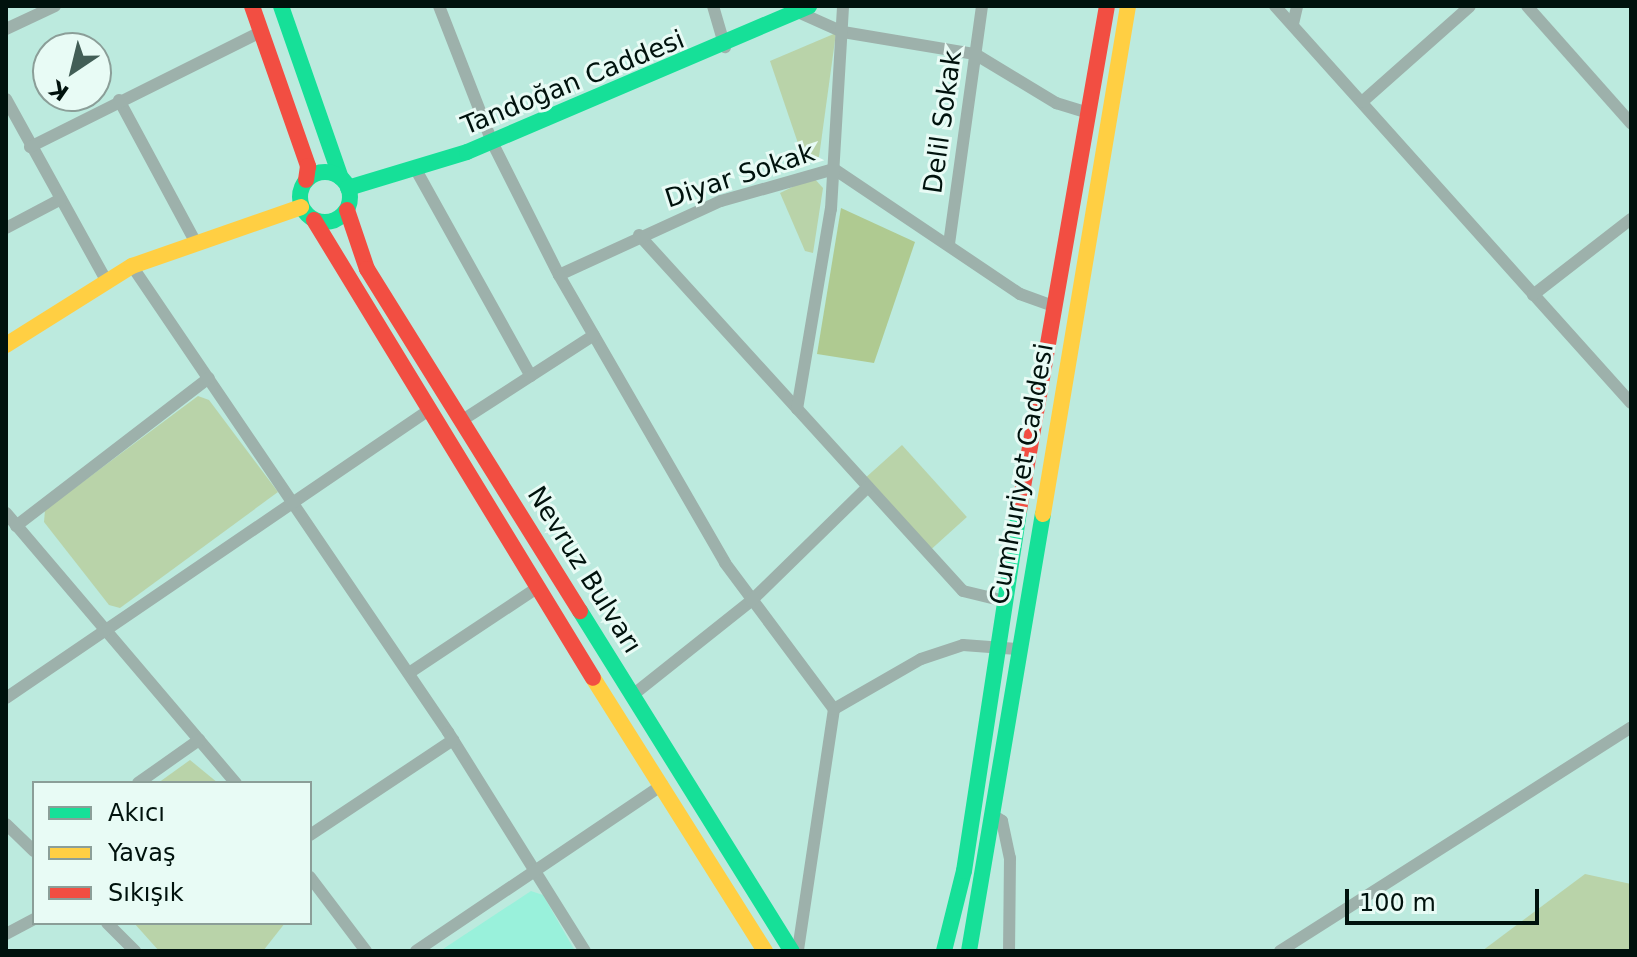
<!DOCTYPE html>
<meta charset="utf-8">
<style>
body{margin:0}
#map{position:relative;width:1637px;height:957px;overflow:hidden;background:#bceade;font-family:"DejaVu Sans",sans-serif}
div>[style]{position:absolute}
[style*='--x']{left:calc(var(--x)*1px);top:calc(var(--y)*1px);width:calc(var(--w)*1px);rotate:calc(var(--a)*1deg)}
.built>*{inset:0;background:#99f1db}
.green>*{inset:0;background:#b9d3a9;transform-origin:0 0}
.forest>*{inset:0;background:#afca91}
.street>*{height:12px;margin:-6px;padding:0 6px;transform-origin:6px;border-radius:6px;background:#9db1ab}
.fast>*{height:16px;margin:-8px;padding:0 8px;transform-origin:8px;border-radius:8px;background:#16e098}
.fast>.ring{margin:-8px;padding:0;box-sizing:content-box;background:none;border:16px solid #16e098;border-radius:50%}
.slow>*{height:16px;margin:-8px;padding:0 8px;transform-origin:8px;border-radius:8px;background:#ffcf43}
.jam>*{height:16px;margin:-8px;padding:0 8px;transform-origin:8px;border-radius:8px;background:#f24e42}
span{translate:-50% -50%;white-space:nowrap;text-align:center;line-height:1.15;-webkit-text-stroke:6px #e8fbf5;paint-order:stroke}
.street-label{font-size:26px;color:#00120d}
.frame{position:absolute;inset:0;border:8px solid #00120d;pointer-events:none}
.legend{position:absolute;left:32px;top:781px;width:280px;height:144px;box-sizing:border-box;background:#e8fbf5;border:2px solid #8b9e98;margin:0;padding:10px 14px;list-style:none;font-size:24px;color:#00120d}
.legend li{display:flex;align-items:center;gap:16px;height:40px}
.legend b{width:40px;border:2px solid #8b9e98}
.north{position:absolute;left:32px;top:32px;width:80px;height:80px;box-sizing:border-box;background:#e8fbf5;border:2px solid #8b9e98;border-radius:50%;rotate:215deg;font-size:22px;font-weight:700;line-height:32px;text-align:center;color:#00120d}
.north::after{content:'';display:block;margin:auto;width:28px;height:36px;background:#425e56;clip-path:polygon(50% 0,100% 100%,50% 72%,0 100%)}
.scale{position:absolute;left:1345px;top:889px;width:194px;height:36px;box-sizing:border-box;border:4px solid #00120d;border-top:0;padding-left:10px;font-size:24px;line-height:28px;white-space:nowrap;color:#00120d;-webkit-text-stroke:6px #e8fbf5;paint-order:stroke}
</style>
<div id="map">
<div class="built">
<i style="clip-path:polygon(531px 891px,543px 895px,575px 951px,440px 951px)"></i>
</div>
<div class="green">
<i style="clip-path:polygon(836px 33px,819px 157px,803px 158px,770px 61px)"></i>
<i style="clip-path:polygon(813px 177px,823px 188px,813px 253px,805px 251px,780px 193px)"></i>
<i style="clip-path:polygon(198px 396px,209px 400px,278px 492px,120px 608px,109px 605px,44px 522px,45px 510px)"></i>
<i style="left:902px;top:445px;width:97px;height:48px;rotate:48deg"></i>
<i style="clip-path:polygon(190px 760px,218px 783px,158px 783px)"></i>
<i style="clip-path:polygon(1585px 874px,1631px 884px,1631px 951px,1482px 951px)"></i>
<i style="clip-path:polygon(134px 923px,285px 923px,263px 951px,159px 951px)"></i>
</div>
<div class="forest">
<i style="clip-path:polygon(841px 208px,915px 242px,874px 363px,817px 354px)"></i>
</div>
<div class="street">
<i style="--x:439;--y:6;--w:146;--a:68.7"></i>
<i style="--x:492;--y:142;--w:149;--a:63.3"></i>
<i style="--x:559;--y:275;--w:332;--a:60"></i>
<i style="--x:725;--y:563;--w:182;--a:53.3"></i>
<i style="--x:834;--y:709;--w:245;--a:98.5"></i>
<i style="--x:713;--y:6;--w:43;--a:73.7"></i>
<i style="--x:1275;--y:6;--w:533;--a:48.12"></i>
<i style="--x:1527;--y:6;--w:157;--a:48.4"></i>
<i style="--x:798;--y:12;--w:49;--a:24"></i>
<i style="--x:843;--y:32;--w:134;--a:9.5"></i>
<i style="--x:975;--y:54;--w:95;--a:31.2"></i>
<i style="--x:1056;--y:103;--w:34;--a:17"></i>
<i style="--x:1293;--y:24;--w:18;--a:-77"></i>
<i style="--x:6;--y:29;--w:54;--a:-25.1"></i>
<i style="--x:6;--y:99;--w:207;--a:61.1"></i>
<i style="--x:119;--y:100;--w:162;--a:61.7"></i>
<i style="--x:1362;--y:102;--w:144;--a:-41.6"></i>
<i style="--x:30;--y:147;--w:258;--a:-26.5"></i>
<i style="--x:415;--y:168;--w:238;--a:60.9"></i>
<i style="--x:6;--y:228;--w:62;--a:-27.8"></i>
<i style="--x:639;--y:235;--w:481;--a:47.7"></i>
<i style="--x:963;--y:591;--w:42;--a:13.7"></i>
<i style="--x:949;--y:244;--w:240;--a:-82.1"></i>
<i style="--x:132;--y:266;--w:563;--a:55.86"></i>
<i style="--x:448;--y:732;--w:258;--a:58"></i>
<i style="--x:559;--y:275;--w:178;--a:-24.6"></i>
<i style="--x:721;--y:201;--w:117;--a:-15.8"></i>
<i style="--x:834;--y:169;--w:224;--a:33.9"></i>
<i style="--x:1020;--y:294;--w:32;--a:20"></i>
<i style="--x:1533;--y:295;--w:124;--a:-37.8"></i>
<i style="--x:797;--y:409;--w:203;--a:-80.4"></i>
<i style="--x:831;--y:209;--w:203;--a:-86.6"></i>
<i style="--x:461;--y:421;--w:158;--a:-32.9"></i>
<i style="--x:6;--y:513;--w:355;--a:49.6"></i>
<i style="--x:16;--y:526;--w:243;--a:-37.5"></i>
<i style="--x:409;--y:673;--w:154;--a:-33.6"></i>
<i style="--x:634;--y:694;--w:149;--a:-38.5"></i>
<i style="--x:751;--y:601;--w:163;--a:-44.3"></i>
<i style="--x:6;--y:698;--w:508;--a:-34.25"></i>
<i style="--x:834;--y:709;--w:100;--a:-29.9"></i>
<i style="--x:921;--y:659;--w:44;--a:-18.4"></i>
<i style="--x:963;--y:645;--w:54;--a:4.2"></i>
<i style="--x:138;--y:783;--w:75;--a:-35.2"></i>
<i style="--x:991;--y:814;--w:13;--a:32"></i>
<i style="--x:1002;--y:821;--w:38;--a:78"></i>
<i style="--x:1010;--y:858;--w:93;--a:90.6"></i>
<i style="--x:6;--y:824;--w:39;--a:44"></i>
<i style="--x:310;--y:835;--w:172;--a:-33.6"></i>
<i style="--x:310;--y:877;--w:93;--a:52.9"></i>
<i style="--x:107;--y:923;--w:40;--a:45"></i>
<i style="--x:6;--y:934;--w:32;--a:-28"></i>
<i style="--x:416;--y:951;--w:297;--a:-34"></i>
<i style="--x:1280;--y:951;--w:416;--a:-32.5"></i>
</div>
<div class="fast">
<i style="--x:281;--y:6;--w:182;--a:70.8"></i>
<i class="ring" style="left:300px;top:172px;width:34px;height:34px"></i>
<i style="--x:348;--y:188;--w:124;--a:-16.8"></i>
<i style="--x:467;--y:152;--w:372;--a:-23.1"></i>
<i style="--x:580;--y:611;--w:401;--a:58.1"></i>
<i style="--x:944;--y:951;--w:82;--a:-76"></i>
<i style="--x:964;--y:871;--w:365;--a:-81.3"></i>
<i style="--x:969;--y:951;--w:443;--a:-80.4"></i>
</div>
<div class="slow">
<i style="--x:6;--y:345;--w:149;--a:-32.1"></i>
<i style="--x:132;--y:266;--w:179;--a:-19.2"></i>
<i style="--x:1043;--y:514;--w:515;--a:-80.5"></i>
<i style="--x:593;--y:678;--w:323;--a:57.8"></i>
</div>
<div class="jam">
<i style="--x:252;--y:6;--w:170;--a:70.7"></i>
<i style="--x:308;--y:166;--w:14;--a:98"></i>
<i style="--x:347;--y:210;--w:62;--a:71.3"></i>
<i style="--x:367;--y:269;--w:403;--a:58.1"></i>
<i style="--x:314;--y:220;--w:536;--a:58.65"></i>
<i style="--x:1019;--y:510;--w:512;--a:-80.1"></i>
</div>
<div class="street-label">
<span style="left:573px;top:83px;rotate:-22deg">Tandoğan Caddesi</span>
<span style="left:943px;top:122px;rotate:-82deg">Delil Sokak</span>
<span style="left:740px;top:176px;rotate:-18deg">Diyar Sokak</span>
<span style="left:1022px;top:474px;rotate:-80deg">Cumhuriyet Caddesi</span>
<span style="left:584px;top:570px;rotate:58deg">Nevruz Bulvarı</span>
</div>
<div class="frame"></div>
<ul class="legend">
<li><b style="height:10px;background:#16e098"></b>Akıcı</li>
<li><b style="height:10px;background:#ffcf43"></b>Yavaş</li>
<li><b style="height:10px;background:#f24e42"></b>Sıkışık</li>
</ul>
<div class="north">K</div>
<div class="scale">100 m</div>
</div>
